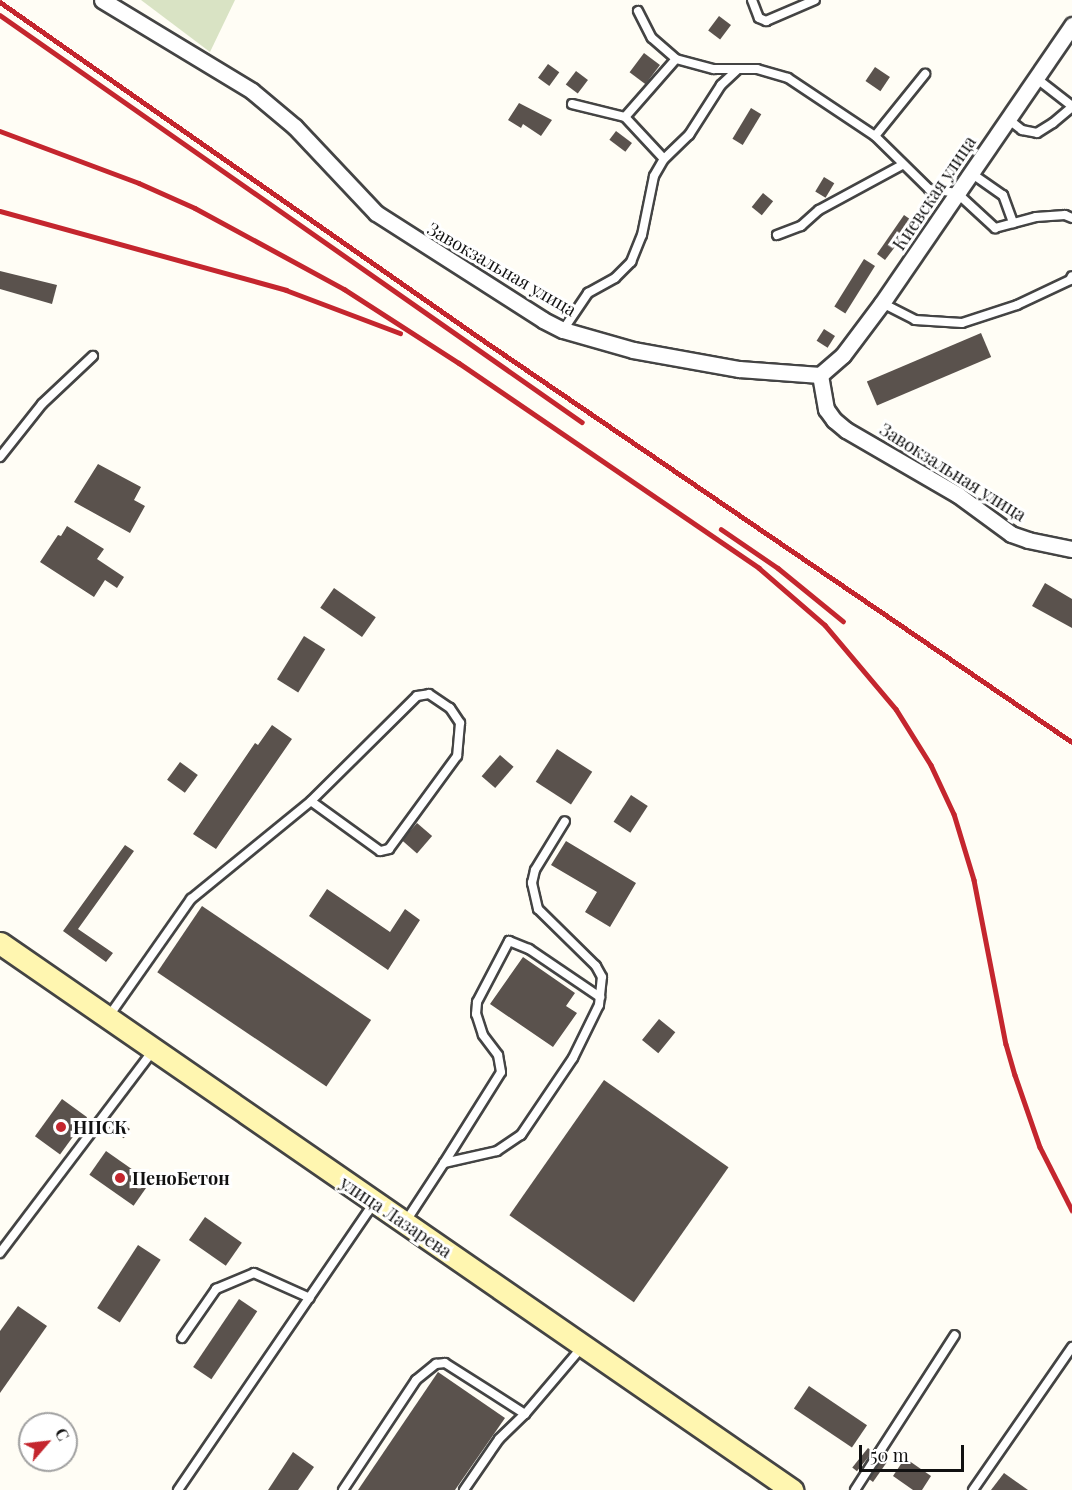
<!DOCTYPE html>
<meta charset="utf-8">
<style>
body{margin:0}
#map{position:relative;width:1072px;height:1490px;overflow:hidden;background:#fffdf5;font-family:"Playfair Display",serif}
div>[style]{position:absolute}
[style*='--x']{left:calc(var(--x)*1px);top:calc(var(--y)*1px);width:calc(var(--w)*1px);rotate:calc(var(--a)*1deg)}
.cemetery>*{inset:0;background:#d9e3c4}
.building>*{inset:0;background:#5a524d;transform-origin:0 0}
.roads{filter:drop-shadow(2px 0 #444) drop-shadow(-2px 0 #444) drop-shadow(0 2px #444) drop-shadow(0 -2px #444)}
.service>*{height:8px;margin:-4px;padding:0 4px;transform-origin:4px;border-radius:4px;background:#fff}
.minor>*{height:15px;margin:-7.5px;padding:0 7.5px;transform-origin:7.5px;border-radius:7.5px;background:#fff}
.secondary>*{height:21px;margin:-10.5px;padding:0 10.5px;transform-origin:10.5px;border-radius:10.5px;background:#fff6b0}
.rail>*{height:4.5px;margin:-2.25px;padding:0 2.25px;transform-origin:2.25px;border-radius:2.25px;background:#c4262e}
.dots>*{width:16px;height:16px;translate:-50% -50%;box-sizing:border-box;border:3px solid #fff;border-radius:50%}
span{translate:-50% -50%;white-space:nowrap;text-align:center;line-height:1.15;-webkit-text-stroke:6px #fff;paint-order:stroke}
.street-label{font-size:18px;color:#111}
.poi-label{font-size:18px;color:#111;font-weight:700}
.left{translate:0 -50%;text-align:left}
.north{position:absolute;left:18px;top:1412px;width:60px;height:60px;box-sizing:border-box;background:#fff;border:2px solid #a0a0a0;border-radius:50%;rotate:62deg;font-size:16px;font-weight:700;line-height:24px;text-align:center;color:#111}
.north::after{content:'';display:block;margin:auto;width:21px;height:27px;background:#c4262e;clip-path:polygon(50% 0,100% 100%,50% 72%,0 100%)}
.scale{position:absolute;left:859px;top:1445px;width:105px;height:27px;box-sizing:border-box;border:3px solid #111;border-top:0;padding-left:8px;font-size:18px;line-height:21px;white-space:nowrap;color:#111;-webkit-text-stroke:4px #fff;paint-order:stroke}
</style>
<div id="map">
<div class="cemetery">
<i style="clip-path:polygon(141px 0,235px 0,210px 52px)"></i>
</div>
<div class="building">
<i style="left:719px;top:16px;width:15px;height:18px;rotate:37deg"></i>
<i style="left:644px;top:53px;width:20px;height:24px;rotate:37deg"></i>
<i style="left:548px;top:64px;width:14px;height:17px;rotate:36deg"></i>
<i style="left:875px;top:67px;width:18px;height:17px;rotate:34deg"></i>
<i style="left:576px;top:71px;width:15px;height:17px;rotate:37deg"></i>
<i style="clip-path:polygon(519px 103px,552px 120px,541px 136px,523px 124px,521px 128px,508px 120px)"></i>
<i style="left:751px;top:108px;width:12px;height:36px;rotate:31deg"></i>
<i style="left:616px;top:131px;width:20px;height:11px;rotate:37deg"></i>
<i style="left:824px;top:177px;width:12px;height:17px;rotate:31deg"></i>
<i style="left:763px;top:193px;width:13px;height:18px;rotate:39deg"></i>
<i style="clip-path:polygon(904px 215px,914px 222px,885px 260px,877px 254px)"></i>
<i style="left:864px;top:259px;width:13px;height:56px;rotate:32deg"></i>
<i style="clip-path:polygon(0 271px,57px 285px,52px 304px,0 289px)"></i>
<i style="left:824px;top:329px;width:13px;height:14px;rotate:32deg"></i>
<i style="left:981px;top:333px;width:26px;height:124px;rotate:67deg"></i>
<i style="clip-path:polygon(98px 464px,141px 487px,134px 500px,145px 506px,130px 533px,74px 502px)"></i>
<i style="clip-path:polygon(67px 526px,104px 549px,97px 559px,124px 577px,117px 588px,105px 580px,94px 597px,40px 562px,58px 535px,61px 536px)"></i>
<i style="clip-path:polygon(1045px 583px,1072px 599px,1072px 628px,1032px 606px)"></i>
<i style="left:334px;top:588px;width:51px;height:24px;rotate:35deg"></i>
<i style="left:304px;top:636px;width:25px;height:51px;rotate:32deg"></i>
<i style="clip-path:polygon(272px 725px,292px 739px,216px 849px,193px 834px,255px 743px,258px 745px)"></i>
<i style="left:557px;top:749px;width:42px;height:39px;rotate:33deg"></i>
<i style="left:500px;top:755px;width:18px;height:28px;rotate:41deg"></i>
<i style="left:180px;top:762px;width:22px;height:22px;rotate:36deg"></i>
<i style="left:631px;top:795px;width:20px;height:32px;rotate:33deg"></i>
<i style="left:417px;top:823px;width:20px;height:23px;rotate:41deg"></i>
<i style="clip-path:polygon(566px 841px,636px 883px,610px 927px,585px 912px,597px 892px,551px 865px)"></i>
<i style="clip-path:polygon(125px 845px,134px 851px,78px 929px,113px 953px,106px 962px,63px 931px)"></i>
<i style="clip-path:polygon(327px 889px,390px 932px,405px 909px,420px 920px,388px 970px,309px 916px)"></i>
<i style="left:202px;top:906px;width:204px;height:80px;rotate:34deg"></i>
<i style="clip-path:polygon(523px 957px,575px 993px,566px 1006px,577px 1013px,553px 1047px,490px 1004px)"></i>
<i style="left:659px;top:1019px;width:21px;height:27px;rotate:39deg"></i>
<i style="left:604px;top:1080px;width:152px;height:165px;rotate:35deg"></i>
<i style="left:62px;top:1099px;width:31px;height:46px;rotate:36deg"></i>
<i style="left:115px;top:1119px;width:18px;height:11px;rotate:34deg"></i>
<i style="left:106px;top:1151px;width:54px;height:29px;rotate:35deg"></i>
<i style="left:205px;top:1217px;width:45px;height:28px;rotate:35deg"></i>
<i style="left:138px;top:1245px;width:27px;height:75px;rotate:33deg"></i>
<i style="left:239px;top:1299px;width:22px;height:82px;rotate:34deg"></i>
<i style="clip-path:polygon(18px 1306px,47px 1326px,0 1393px,0 1331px)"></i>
<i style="clip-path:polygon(438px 1372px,505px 1418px,455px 1490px,358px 1490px)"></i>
<i style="left:809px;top:1386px;width:70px;height:27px;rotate:34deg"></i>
<i style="left:868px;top:1448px;width:6px;height:25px;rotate:39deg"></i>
<i style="clip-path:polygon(293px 1452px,314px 1467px,298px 1490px,268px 1490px)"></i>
<i style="clip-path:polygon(905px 1458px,931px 1476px,922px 1490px,913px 1490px,893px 1476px)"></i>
<i style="clip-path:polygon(882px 1459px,887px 1462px,873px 1482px,869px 1479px)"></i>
<i style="clip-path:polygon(1004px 1473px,1028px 1490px,991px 1490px)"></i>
</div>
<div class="roads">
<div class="service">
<i style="--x:752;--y:0;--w:19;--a:69"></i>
<i style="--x:759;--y:18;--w:8;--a:23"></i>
<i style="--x:766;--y:21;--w:53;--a:-23.2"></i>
<i style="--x:638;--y:11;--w:30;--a:63"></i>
<i style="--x:652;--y:38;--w:32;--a:41"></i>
<i style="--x:676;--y:59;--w:39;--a:15"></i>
<i style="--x:714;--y:69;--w:43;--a:0"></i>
<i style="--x:757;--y:69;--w:32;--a:16"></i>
<i style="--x:788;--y:78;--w:105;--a:33.7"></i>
<i style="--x:875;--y:136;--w:76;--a:44.5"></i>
<i style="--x:929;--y:189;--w:28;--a:8"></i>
<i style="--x:957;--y:193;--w:52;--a:42.6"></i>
<i style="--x:995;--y:228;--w:42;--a:-15"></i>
<i style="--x:1036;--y:217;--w:29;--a:-4"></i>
<i style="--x:1065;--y:215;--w:8;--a:23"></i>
<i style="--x:1036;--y:78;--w:46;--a:37.9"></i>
<i style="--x:572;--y:104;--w:55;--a:13.8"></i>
<i style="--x:625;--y:117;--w:57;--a:47.1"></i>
<i style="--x:625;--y:117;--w:77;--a:-48.7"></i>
<i style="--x:1008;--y:119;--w:18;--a:38"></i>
<i style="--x:1022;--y:130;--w:15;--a:11"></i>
<i style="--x:1037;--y:133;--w:19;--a:-32"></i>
<i style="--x:1053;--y:123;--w:25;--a:-40"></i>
<i style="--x:875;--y:136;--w:80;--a:-51.1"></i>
<i style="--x:971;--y:173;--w:39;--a:35"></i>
<i style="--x:1003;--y:195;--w:30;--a:70"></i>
<i style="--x:777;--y:235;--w:26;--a:-21"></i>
<i style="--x:801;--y:226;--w:24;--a:-42"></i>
<i style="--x:819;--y:210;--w:94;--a:-28.5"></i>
<i style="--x:882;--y:303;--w:37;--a:27"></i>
<i style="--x:915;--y:320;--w:47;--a:3.7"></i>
<i style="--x:962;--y:323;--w:58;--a:-18.1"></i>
<i style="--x:1017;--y:305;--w:59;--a:-25.3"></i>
<i style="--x:1070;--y:280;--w:4;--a:-63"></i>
<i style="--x:563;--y:330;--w:45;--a:-56"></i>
<i style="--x:588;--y:293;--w:31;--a:-29"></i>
<i style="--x:615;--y:278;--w:23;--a:-45"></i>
<i style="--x:631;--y:262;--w:29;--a:-68"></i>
<i style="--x:642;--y:235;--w:60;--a:-78.5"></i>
<i style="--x:654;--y:176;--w:20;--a:-60"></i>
<i style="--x:664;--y:159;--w:35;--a:-44"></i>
<i style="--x:689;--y:135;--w:59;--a:-57.4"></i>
<i style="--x:721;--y:85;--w:23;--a:-43"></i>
<i style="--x:0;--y:457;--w:68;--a:-51.6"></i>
<i style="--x:42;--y:404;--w:70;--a:-43.3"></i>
<i style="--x:109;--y:1016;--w:143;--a:-55"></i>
<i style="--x:191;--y:899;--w:155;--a:-39.2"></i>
<i style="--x:311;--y:801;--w:149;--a:-44.7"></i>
<i style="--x:417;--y:696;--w:12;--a:-9"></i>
<i style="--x:429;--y:694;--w:25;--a:34"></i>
<i style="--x:450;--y:708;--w:18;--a:56"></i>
<i style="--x:460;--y:723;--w:33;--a:95"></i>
<i style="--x:457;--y:756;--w:115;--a:126.2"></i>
<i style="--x:389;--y:849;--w:9;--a:167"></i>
<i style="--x:380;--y:851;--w:85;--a:-144.1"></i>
<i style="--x:444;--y:1163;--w:107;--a:-57.9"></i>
<i style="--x:501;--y:1072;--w:17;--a:-100"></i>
<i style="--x:498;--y:1055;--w:25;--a:-127"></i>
<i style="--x:483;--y:1035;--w:22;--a:-108"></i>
<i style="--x:476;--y:1014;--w:12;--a:-85"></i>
<i style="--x:477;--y:1002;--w:69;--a:-62.3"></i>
<i style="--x:509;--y:941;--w:22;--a:22"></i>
<i style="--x:529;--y:949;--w:86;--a:34.1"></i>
<i style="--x:406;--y:1221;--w:69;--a:-56.8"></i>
<i style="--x:444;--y:1163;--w:54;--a:-12.8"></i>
<i style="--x:497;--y:1151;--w:29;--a:-34"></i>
<i style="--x:521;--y:1135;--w:93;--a:-56"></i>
<i style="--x:573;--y:1058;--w:59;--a:-63.9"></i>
<i style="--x:599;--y:1005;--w:28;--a:-84"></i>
<i style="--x:602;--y:977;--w:13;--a:-119"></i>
<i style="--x:596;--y:966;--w:81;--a:-135.5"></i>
<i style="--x:538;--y:909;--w:27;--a:-103"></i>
<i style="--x:532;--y:883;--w:13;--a:-77"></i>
<i style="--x:535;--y:870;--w:57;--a:-58.5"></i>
<i style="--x:0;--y:1253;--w:253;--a:-52.9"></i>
<i style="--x:182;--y:1338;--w:60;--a:-55.2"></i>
<i style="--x:216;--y:1289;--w:41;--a:-22.8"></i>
<i style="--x:254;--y:1273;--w:61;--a:24.1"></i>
<i style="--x:178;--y:1490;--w:346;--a:-55.7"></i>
<i style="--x:343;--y:1490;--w:132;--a:-56.4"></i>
<i style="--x:416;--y:1380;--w:26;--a:-39"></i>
<i style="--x:436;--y:1364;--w:9;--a:-6"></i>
<i style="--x:445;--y:1363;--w:95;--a:32.5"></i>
<i style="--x:464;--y:1490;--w:62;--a:-55.5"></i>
<i style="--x:499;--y:1439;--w:36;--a:-44"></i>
<i style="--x:525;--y:1414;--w:88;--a:-49.6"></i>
<i style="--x:855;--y:1490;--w:184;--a:-57.2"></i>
<i style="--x:973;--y:1490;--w:174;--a:-55.3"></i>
</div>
<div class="minor">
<i style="--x:102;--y:0;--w:175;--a:31.2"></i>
<i style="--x:252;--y:91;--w:56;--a:39.9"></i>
<i style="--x:295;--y:127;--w:118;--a:46.7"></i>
<i style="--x:376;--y:213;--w:198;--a:32.6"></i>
<i style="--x:543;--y:320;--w:22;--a:27"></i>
<i style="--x:563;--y:330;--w:73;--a:15.9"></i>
<i style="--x:633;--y:350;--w:108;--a:10.2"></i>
<i style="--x:739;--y:369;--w:81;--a:4.2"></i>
<i style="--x:820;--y:375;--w:30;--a:-41"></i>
<i style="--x:843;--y:355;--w:65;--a:-53.1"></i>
<i style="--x:882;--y:303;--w:337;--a:-55.6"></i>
<i style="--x:820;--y:375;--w:35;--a:80"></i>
<i style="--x:826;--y:409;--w:14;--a:54"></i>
<i style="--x:834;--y:420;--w:16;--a:40"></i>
<i style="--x:846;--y:430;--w:129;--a:30.1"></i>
<i style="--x:958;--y:495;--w:66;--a:36.3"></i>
<i style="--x:1011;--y:534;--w:18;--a:19"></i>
<i style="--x:1028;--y:540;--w:45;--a:11.6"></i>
</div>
<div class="secondary">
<i style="--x:0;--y:943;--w:963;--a:34.63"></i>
</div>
</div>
<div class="rail">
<i style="--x:0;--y:2;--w:582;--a:35"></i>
<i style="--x:477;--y:336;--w:720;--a:34.31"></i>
<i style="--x:0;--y:15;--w:710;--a:34.97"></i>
<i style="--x:0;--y:131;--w:148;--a:20.5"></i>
<i style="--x:139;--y:183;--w:61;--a:24.1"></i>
<i style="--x:195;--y:208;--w:170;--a:28.5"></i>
<i style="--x:344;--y:289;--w:137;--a:32.8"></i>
<i style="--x:459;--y:363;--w:363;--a:34.3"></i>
<i style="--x:759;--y:568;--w:87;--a:40.8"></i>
<i style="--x:825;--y:625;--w:110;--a:49.8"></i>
<i style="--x:896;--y:709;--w:66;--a:58"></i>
<i style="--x:931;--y:765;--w:54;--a:64.9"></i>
<i style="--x:954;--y:814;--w:69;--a:73.1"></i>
<i style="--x:974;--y:880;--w:167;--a:79"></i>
<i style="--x:1006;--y:1044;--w:32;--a:74"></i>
<i style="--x:1015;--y:1075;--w:76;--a:70.9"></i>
<i style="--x:1040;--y:1147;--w:71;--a:63.1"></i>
<i style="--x:0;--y:211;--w:297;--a:15.4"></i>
<i style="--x:286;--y:290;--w:122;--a:20.7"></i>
<i style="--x:721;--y:529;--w:69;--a:34.4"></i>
<i style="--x:778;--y:568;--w:84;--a:39.2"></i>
</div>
<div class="dots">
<i style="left:61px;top:1127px;background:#c4262e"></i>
<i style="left:120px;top:1178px;background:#c4262e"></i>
</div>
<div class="street-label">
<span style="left:934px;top:193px;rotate:-56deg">Киевская улица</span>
<span style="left:502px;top:269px;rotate:30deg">Завокзальная улица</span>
<span style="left:953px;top:472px;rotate:32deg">Завокзальная улица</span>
<span style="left:396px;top:1217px;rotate:34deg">улица Лазарева</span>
</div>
<div class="poi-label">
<span class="left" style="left:73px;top:1127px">НПСК</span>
<span class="left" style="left:132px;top:1178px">ПеноБетон</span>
</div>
<div class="north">С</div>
<div class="scale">50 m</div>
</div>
